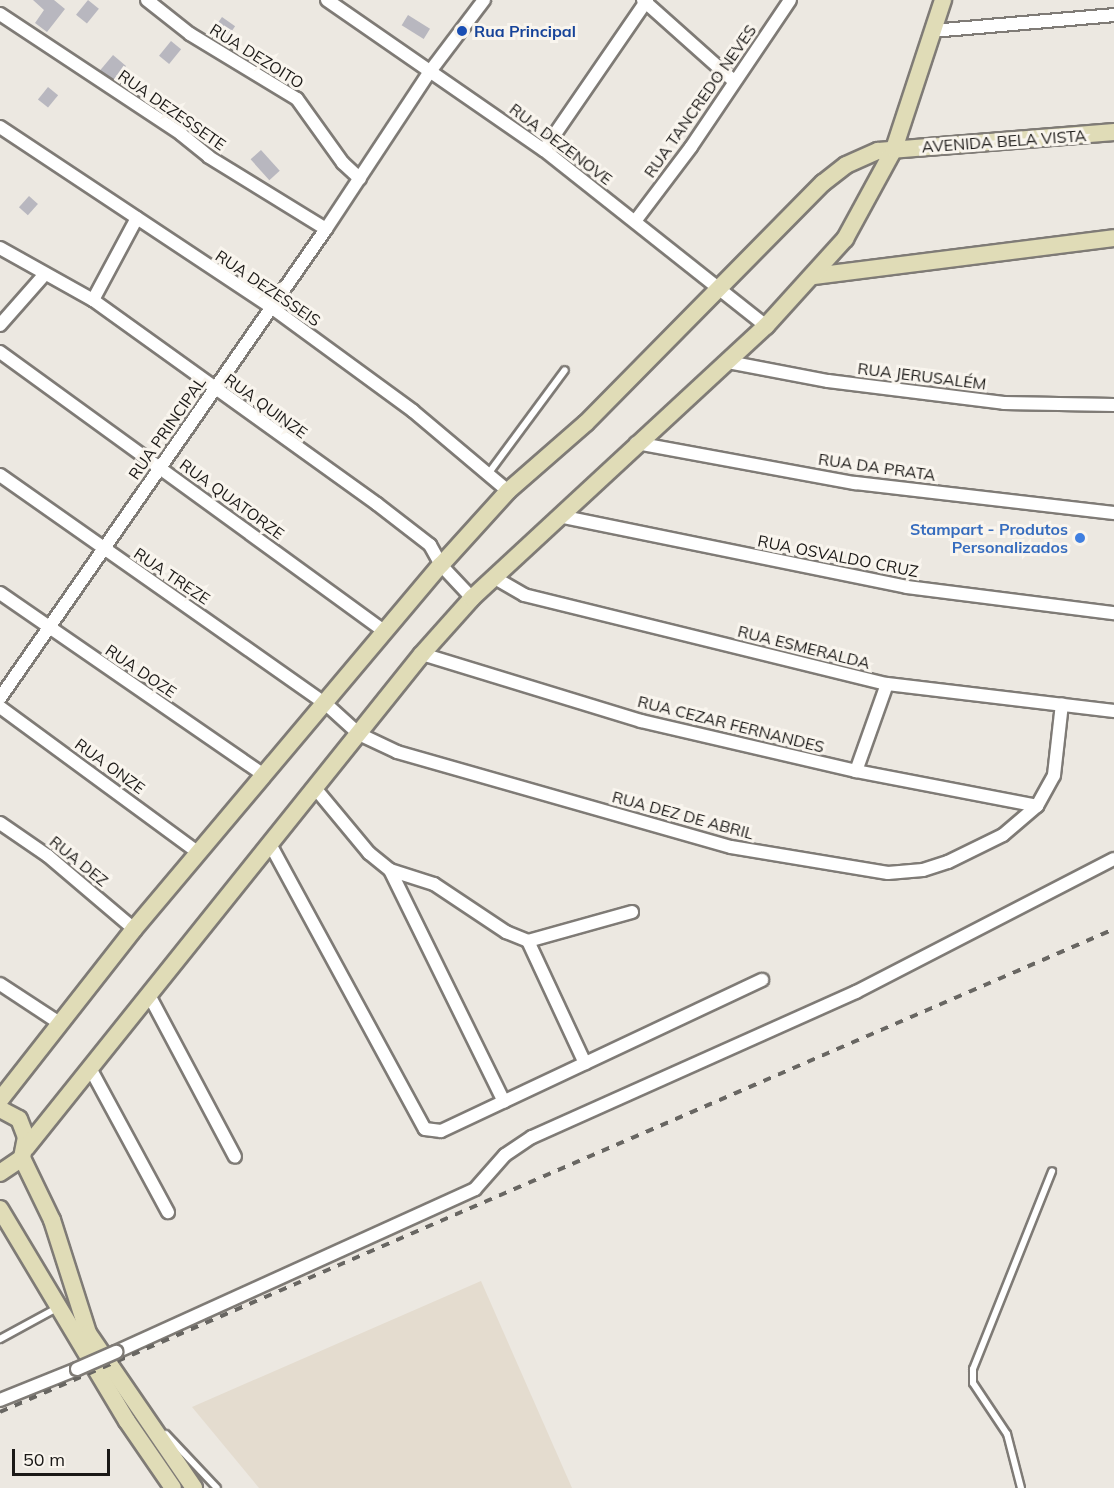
<!DOCTYPE html>
<meta charset="utf-8">
<style>
body{margin:0}
#map{position:relative;width:1114px;height:1488px;overflow:hidden;background:#ece8e1;font-family:Mulish,sans-serif}
div>[style]{position:absolute}
[style*='--x']{left:calc(var(--x)*1px);top:calc(var(--y)*1px);width:calc(var(--w)*1px);rotate:calc(var(--a)*1deg)}
.built>*{inset:0;background:#e4dccf}
.building>*{inset:0;background:#b8b7bf;transform-origin:0 0}
.roads{filter:drop-shadow(2px 0 #7f7b76) drop-shadow(-2px 0 #7f7b76) drop-shadow(0 2px #7f7b76) drop-shadow(0 -2px #7f7b76)}
.lane>*{height:6px;margin:-3px;padding:0 3px;transform-origin:3px;border-radius:3px;background:#fff}
.street>*{height:12px;margin:-6px;padding:0 6px;transform-origin:6px;border-radius:6px;background:#fff}
.secondary>*{height:16px;margin:-8px;padding:0 8px;transform-origin:8px;border-radius:8px;background:#e0dcb7}
.rail>*{height:4px;margin-top:-2px;transform-origin:0;background:repeating-linear-gradient(90deg,#686662 0 8px,transparent 0 16px)}
.bridges{filter:drop-shadow(2px 0 #7f7b76) drop-shadow(-2px 0 #7f7b76) drop-shadow(0 2px #7f7b76) drop-shadow(0 -2px #7f7b76)}
.street-bridge>*{height:12px;margin:-6px;padding:0 6px;transform-origin:6px;border-radius:6px;background:#fff}
.dots>*{width:16px;height:16px;translate:-50% -50%;box-sizing:border-box;border:3px solid #f9f5ee;border-radius:50%}
span{translate:-50% -50%;white-space:nowrap;text-align:center;line-height:1.15;-webkit-text-stroke:6px #f9f5ee;paint-order:stroke}
.transit-label{font-size:16px;color:#164399;font-weight:700}
.left{translate:0 -50%;text-align:left}
.street-label{font-size:16px;color:#1a1816}
.shop-label{font-size:16px;color:#366cbe;font-weight:700}
.right{translate:-100% -50%;text-align:right}
.scale{position:absolute;left:12px;top:1449px;width:98px;height:27px;box-sizing:border-box;border:3px solid #1a1816;border-top:0;padding-left:8px;font-size:18px;line-height:21px;white-space:nowrap;color:#1a1816;-webkit-text-stroke:4px #f9f5ee;paint-order:stroke}
</style>
<div id="map">
<div class="built">
<i style="clip-path:polygon(481px 1281px,572px 1488px,259px 1488px,192px 1407px)"></i>
</div>
<div class="building">
<i style="clip-path:polygon(33px 0,54px 0,65px 9px,47px 32px,35px 23px,44px 10px)"></i>
<i style="left:88px;top:0;width:14px;height:19px;rotate:39deg"></i>
<i style="left:408px;top:15px;width:26px;height:12px;rotate:32deg"></i>
<i style="left:222px;top:17px;width:16px;height:21px;rotate:35deg"></i>
<i style="left:171px;top:41px;width:13px;height:19px;rotate:39deg"></i>
<i style="left:113px;top:55px;width:17px;height:20px;rotate:40deg"></i>
<i style="left:48px;top:87px;width:13px;height:16px;rotate:39deg"></i>
<i style="left:261px;top:150px;width:28px;height:14px;rotate:48deg"></i>
<i style="left:29px;top:196px;width:12px;height:15px;rotate:42deg"></i>
</div>
<div class="roads">
<div class="lane">
<i style="--x:488;--y:474;--w:129;--a:-53.5"></i>
<i style="--x:0;--y:1339;--w:65;--a:-28.5"></i>
<i style="--x:166;--y:1434;--w:74;--a:46.6"></i>
<i style="--x:1021;--y:1488;--w:56;--a:-104.5"></i>
<i style="--x:1007;--y:1434;--w:61;--a:-123.7"></i>
<i style="--x:973;--y:1383;--w:14;--a:-90"></i>
<i style="--x:973;--y:1369;--w:213;--a:-68.2"></i>
</div>
<div class="street">
<i style="--x:147;--y:0;--w:55;--a:38.3"></i>
<i style="--x:190;--y:34;--w:125;--a:31.3"></i>
<i style="--x:297;--y:99;--w:79;--a:54.3"></i>
<i style="--x:343;--y:163;--w:23;--a:43"></i>
<i style="--x:327;--y:0;--w:264;--a:34.7"></i>
<i style="--x:544;--y:150;--w:283;--a:38.4"></i>
<i style="--x:643;--y:0;--w:122;--a:41.7"></i>
<i style="--x:0;--y:14;--w:217;--a:33.5"></i>
<i style="--x:181;--y:134;--w:36;--a:39"></i>
<i style="--x:209;--y:157;--w:137;--a:31.6"></i>
<i style="--x:932;--y:31;--w:183;--a:-5"></i>
<i style="--x:0;--y:127;--w:325;--a:33.6"></i>
<i style="--x:271;--y:307;--w:176;--a:36.2"></i>
<i style="--x:413;--y:411;--w:124;--a:40.1"></i>
<i style="--x:544;--y:150;--w:182;--a:-55.5"></i>
<i style="--x:636;--y:220;--w:91;--a:-53"></i>
<i style="--x:691;--y:147;--w:177;--a:-56"></i>
<i style="--x:0;--y:248;--w:107;--a:29.2"></i>
<i style="--x:93;--y:300;--w:350;--a:35.7"></i>
<i style="--x:377;--y:504;--w:67;--a:37.7"></i>
<i style="--x:430;--y:545;--w:23;--a:61"></i>
<i style="--x:441;--y:565;--w:45;--a:46.8"></i>
<i style="--x:93;--y:300;--w:93;--a:-61.8"></i>
<i style="--x:0;--y:325;--w:68;--a:-48.6"></i>
<i style="--x:0;--y:352;--w:476;--a:36"></i>
<i style="--x:728;--y:362;--w:102;--a:10.8"></i>
<i style="--x:828;--y:381;--w:177;--a:7.1"></i>
<i style="--x:1004;--y:403;--w:110;--a:1"></i>
<i style="--x:636;--y:443;--w:223;--a:10.4"></i>
<i style="--x:855;--y:483;--w:261;--a:6.6"></i>
<i style="--x:0;--y:475;--w:398;--a:35.1"></i>
<i style="--x:326;--y:704;--w:45;--a:42.3"></i>
<i style="--x:359;--y:734;--w:42;--a:25.3"></i>
<i style="--x:397;--y:752;--w:347;--a:15.9"></i>
<i style="--x:731;--y:847;--w:159;--a:9.4"></i>
<i style="--x:888;--y:873;--w:35;--a:-5"></i>
<i style="--x:923;--y:870;--w:26;--a:-18"></i>
<i style="--x:948;--y:862;--w:61;--a:-26.1"></i>
<i style="--x:1003;--y:835;--w:45;--a:-40.5"></i>
<i style="--x:1037;--y:806;--w:35;--a:-61"></i>
<i style="--x:1054;--y:775;--w:71;--a:-83.6"></i>
<i style="--x:559;--y:516;--w:355;--a:11.5"></i>
<i style="--x:907;--y:587;--w:209;--a:7.2"></i>
<i style="--x:495;--y:578;--w:34;--a:30"></i>
<i style="--x:524;--y:595;--w:374;--a:13.8"></i>
<i style="--x:887;--y:684;--w:229;--a:6.8"></i>
<i style="--x:0;--y:593;--w:321;--a:34.6"></i>
<i style="--x:422;--y:654;--w:229;--a:17"></i>
<i style="--x:641;--y:721;--w:221;--a:13.1"></i>
<i style="--x:856;--y:771;--w:184;--a:10.9"></i>
<i style="--x:0;--y:698;--w:571;--a:-55.2"></i>
<i style="--x:326;--y:229;--w:191;--a:-56.6"></i>
<i style="--x:431;--y:70;--w:88;--a:-52.9"></i>
<i style="--x:0;--y:707;--w:247;--a:36.3"></i>
<i style="--x:856;--y:771;--w:92;--a:-70.4"></i>
<i style="--x:315;--y:788;--w:85;--a:50.3"></i>
<i style="--x:369;--y:853;--w:27;--a:39"></i>
<i style="--x:390;--y:870;--w:46;--a:17.7"></i>
<i style="--x:434;--y:884;--w:87;--a:33.7"></i>
<i style="--x:506;--y:932;--w:24;--a:22"></i>
<i style="--x:528;--y:941;--w:108;--a:-15.6"></i>
<i style="--x:0;--y:823;--w:58;--a:34.5"></i>
<i style="--x:48;--y:856;--w:113;--a:40.3"></i>
<i style="--x:270;--y:844;--w:324;--a:61.5"></i>
<i style="--x:425;--y:1129;--w:16;--a:7"></i>
<i style="--x:441;--y:1131;--w:355;--a:-25.2"></i>
<i style="--x:390;--y:870;--w:258;--a:63.8"></i>
<i style="--x:528;--y:941;--w:135;--a:65"></i>
<i style="--x:0;--y:984;--w:73;--a:33.3"></i>
<i style="--x:149;--y:995;--w:183;--a:62"></i>
<i style="--x:90;--y:1068;--w:164;--a:61.6"></i>
<i style="--x:116;--y:1352;--w:394;--a:-24.4"></i>
<i style="--x:475;--y:1189;--w:45;--a:-48.6"></i>
<i style="--x:505;--y:1155;--w:32;--a:-34"></i>
<i style="--x:532;--y:1137;--w:355;--a:-24.1"></i>
<i style="--x:856;--y:992;--w:290;--a:-27.3"></i>
<i style="--x:0;--y:1400;--w:83;--a:-21.9"></i>
</div>
<div class="secondary">
<i style="--x:814;--y:276;--w:302;--a:-7.2"></i>
<i style="--x:0;--y:1100;--w:217;--a:-51.9"></i>
<i style="--x:134;--y:929;--w:476;--a:-49.9"></i>
<i style="--x:441;--y:565;--w:100;--a:-47.8"></i>
<i style="--x:508;--y:491;--w:103;--a:-41.1"></i>
<i style="--x:586;--y:423;--w:337;--a:-45.4"></i>
<i style="--x:823;--y:183;--w:29;--a:-38"></i>
<i style="--x:846;--y:165;--w:35;--a:-24"></i>
<i style="--x:878;--y:151;--w:237;--a:-4.6"></i>
<i style="--x:0;--y:1109;--w:21;--a:28"></i>
<i style="--x:19;--y:1119;--w:19;--a:69"></i>
<i style="--x:26;--y:1137;--w:21;--a:101"></i>
<i style="--x:22;--y:1158;--w:27;--a:146"></i>
<i style="--x:26;--y:1148;--w:633;--a:-51.28"></i>
<i style="--x:422;--y:654;--w:75;--a:-48.2"></i>
<i style="--x:472;--y:598;--w:401;--a:-42.8"></i>
<i style="--x:766;--y:326;--w:118;--a:-47.8"></i>
<i style="--x:845;--y:239;--w:102;--a:-61.4"></i>
<i style="--x:894;--y:149;--w:157;--a:-71.8"></i>
<i style="--x:22;--y:1158;--w:69;--a:64.2"></i>
<i style="--x:52;--y:1220;--w:119;--a:72.3"></i>
<i style="--x:88;--y:1333;--w:188;--a:55.6"></i>
<i style="--x:0;--y:1209;--w:247;--a:59.1"></i>
<i style="--x:127;--y:1421;--w:81;--a:55.5"></i>
</div>
</div>
<div class="rail">
<i style="--x:0;--y:1412;--w:1214;--a:-23.44"></i>
</div>
<div class="bridges">
<div class="street-bridge">
<i style="--x:77;--y:1369;--w:43;--a:-23.6"></i>
</div>
</div>
<div class="dots">
<i style="left:462px;top:31px;background:#1a4fb4"></i>
<i style="left:1080px;top:538px;background:#3f7fe0"></i>
</div>
<div class="transit-label">
<span class="left" style="left:474px;top:31px">Rua Principal</span>
</div>
<div class="street-label">
<span style="left:257px;top:56px;rotate:32deg">RUA DEZOITO</span>
<span style="left:700px;top:101px;rotate:-55deg">RUA TANCREDO NEVES</span>
<span style="left:172px;top:110px;rotate:35deg">RUA DEZESSETE</span>
<span style="left:1004px;top:141px;rotate:-4deg">AVENIDA BELA VISTA</span>
<span style="left:561px;top:144px;rotate:37deg">RUA DEZENOVE</span>
<span style="left:268px;top:288px;rotate:34deg">RUA DEZESSEIS</span>
<span style="left:922px;top:376px;rotate:7deg">RUA JERUSALÉM</span>
<span style="left:266px;top:406px;rotate:36deg">RUA QUINZE</span>
<span style="left:167px;top:428px;rotate:-55deg">RUA PRINCIPAL</span>
<span style="left:877px;top:467px;rotate:8deg">RUA DA PRATA</span>
<span style="left:232px;top:499px;rotate:36deg">RUA QUATORZE</span>
<span style="left:838px;top:556px;rotate:11deg">RUA OSVALDO CRUZ</span>
<span style="left:172px;top:576px;rotate:34deg">RUA TREZE</span>
<span style="left:804px;top:647px;rotate:14deg">RUA ESMERALDA</span>
<span style="left:141px;top:671px;rotate:34deg">RUA DOZE</span>
<span style="left:731px;top:724px;rotate:14deg">RUA CEZAR FERNANDES</span>
<span style="left:110px;top:766px;rotate:36deg">RUA ONZE</span>
<span style="left:683px;top:815px;rotate:15deg">RUA DEZ DE ABRIL</span>
<span style="left:79px;top:861px;rotate:39deg">RUA DEZ</span>
</div>
<div class="shop-label">
<span class="right" style="left:1068px;top:538px">Stampart - Produtos<br>Personalizados</span>
</div>
<div class="scale">50 m</div>
</div>
